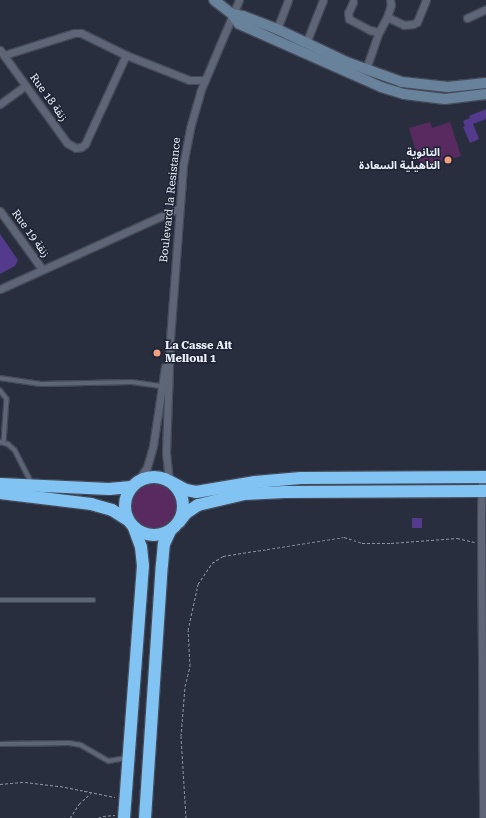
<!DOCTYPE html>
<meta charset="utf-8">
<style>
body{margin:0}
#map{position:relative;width:486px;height:818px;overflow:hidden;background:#282e3e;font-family:"Roboto Serif","Noto Sans Arabic",serif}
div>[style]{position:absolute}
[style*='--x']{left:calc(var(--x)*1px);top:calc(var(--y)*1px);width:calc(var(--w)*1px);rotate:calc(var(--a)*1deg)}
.green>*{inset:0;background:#582a5f}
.round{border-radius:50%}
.building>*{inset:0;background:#543a8c;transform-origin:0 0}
.path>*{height:1px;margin-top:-0.5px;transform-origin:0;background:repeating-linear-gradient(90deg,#8f95a2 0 3px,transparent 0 5px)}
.roads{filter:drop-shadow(1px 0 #444a58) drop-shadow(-1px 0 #444a58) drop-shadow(0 1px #444a58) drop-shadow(0 -1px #444a58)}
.lane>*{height:3.5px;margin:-1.75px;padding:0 1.75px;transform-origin:1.75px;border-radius:1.75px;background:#5d6577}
.street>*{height:7px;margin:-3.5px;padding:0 3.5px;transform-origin:3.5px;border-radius:3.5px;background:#5d6577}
.secondary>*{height:10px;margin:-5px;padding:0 5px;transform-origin:5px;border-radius:5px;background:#68829c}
.highway>*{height:12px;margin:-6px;padding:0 6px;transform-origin:6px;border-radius:6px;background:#81c4f4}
.highway>.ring{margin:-6px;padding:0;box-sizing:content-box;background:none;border:12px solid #81c4f4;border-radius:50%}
.dots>*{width:11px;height:11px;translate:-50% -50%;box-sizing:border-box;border:2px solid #1e2434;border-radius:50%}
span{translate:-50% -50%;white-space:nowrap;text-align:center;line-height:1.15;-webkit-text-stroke:3px #1e2434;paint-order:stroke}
.street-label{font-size:11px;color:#eaeffa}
.poi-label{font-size:11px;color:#eaeffa;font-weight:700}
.right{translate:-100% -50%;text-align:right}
.left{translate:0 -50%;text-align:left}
</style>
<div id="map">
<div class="green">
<i style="clip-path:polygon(430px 122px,432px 128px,450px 122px,461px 156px,421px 168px,409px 128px)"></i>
<i class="round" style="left:128px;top:480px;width:52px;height:52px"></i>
</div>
<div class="building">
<i style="clip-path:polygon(486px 109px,486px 119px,473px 124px,479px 139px,470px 143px,463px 127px,465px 126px,463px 121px,470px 118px,469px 116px)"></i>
<i style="clip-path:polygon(0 234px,18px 260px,15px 266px,0 274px)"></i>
<i style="left:412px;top:518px;width:10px;height:10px"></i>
</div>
<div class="path">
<i style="--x:0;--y:784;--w:25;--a:-5"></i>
<i style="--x:25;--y:782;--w:35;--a:7"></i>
<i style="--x:60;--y:786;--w:56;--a:11.3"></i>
<i style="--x:70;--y:818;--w:17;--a:-57"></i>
<i style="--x:79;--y:804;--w:16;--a:-43"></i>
<i style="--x:98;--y:818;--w:5;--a:-22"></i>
<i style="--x:103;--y:816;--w:12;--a:-5"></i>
<i style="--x:186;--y:818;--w:82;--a:-93.5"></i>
<i style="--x:181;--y:736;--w:50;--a:-85.4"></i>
<i style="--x:185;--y:686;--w:21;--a:-76"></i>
<i style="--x:190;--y:666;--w:36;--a:-93"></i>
<i style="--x:188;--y:630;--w:47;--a:-77.7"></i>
<i style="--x:198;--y:584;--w:25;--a:-56"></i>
<i style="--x:212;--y:563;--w:13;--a:-32"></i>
<i style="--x:223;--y:556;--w:122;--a:-8.9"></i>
<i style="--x:344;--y:537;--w:19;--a:18"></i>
<i style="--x:362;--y:543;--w:29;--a:0"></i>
<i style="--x:391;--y:543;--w:66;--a:-4.3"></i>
<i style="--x:457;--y:538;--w:18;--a:13"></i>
</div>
<div class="roads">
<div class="lane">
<i style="--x:0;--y:378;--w:41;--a:8.3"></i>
<i style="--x:41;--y:384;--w:91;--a:-1.3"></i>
<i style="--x:132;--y:382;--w:30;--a:8"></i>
<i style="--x:0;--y:390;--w:11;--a:52"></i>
<i style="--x:7;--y:399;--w:44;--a:93.9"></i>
<i style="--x:0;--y:442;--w:8;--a:14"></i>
<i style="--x:8;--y:444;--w:9;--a:41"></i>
<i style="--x:15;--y:450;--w:37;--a:63"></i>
<i style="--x:0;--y:600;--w:93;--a:0"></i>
<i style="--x:0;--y:744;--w:69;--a:-0.8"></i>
<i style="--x:69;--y:743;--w:12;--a:9"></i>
<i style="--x:81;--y:745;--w:32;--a:30"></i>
<i style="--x:109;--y:761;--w:17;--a:-10"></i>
</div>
<div class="street">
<i style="--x:353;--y:2;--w:12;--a:114"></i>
<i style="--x:348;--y:13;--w:6;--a:81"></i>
<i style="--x:349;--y:19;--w:24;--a:28"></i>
<i style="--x:370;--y:30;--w:9;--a:13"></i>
<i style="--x:379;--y:32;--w:17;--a:-62"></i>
<i style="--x:387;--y:17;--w:19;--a:25"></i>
<i style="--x:404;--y:25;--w:9;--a:-6"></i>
<i style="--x:413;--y:24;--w:4;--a:-27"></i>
<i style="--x:417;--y:22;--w:24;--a:-68"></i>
<i style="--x:387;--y:17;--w:13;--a:-72"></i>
<i style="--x:391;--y:5;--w:5;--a:-101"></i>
<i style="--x:467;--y:18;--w:21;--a:-25"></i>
<i style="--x:277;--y:29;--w:31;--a:-69"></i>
<i style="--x:306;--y:43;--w:46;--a:-68.4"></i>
<i style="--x:0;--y:50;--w:115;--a:54.2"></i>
<i style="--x:67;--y:143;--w:10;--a:29"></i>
<i style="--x:76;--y:148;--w:5;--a:-11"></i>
<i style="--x:81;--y:147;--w:5;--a:-37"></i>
<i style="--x:85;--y:144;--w:98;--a:-65.3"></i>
<i style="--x:4;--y:55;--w:73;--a:-17.4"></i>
<i style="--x:74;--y:33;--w:7;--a:0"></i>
<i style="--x:81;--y:33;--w:50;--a:26.1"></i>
<i style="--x:126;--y:55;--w:68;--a:21.6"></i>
<i style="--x:189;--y:80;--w:16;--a:0"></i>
<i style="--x:366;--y:69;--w:39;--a:-71"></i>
<i style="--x:0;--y:104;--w:31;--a:-36"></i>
<i style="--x:0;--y:211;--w:72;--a:54.1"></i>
<i style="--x:0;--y:289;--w:196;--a:-24.3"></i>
<i style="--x:482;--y:477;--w:40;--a:91.4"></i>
<i style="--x:481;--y:517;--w:301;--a:89.6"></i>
<i style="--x:169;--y:481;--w:28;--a:-96"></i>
<i style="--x:166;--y:453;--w:114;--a:-88"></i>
<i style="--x:170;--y:339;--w:174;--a:-85.7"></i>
<i style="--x:183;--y:165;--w:38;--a:-79"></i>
<i style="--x:190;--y:128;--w:37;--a:-74"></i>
<i style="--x:200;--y:92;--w:100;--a:-67"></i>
<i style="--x:136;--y:483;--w:19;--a:-55"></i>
<i style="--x:147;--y:467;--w:22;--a:-74"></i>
<i style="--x:153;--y:446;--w:80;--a:-81.4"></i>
</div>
<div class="secondary">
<i style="--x:214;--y:0;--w:23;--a:38"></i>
<i style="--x:232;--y:14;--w:12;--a:55"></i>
<i style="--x:239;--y:24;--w:155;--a:23.9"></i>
<i style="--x:381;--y:87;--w:24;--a:17"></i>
<i style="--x:404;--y:94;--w:41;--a:7"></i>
<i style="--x:445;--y:99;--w:41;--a:-7"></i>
<i style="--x:232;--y:14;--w:11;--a:10"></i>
<i style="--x:243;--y:16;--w:36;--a:21"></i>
<i style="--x:277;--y:29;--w:80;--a:25.3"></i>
<i style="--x:349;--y:63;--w:56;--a:19.7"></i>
<i style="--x:402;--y:82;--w:46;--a:6.2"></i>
<i style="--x:448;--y:87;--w:38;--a:-6"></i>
</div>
<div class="highway">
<i class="ring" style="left:125px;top:477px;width:46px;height:46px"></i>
<i style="--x:171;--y:482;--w:17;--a:28"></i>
<i style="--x:186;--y:490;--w:10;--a:11"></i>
<i style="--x:196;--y:492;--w:60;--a:-9.6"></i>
<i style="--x:255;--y:482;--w:46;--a:-5"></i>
<i style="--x:301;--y:478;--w:185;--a:-0.3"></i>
<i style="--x:0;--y:484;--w:109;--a:2.6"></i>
<i style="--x:109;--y:489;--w:22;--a:-5"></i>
<i style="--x:0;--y:493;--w:92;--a:6.9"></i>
<i style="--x:91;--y:504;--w:22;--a:16"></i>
<i style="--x:112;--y:510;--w:19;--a:32"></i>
<i style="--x:179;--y:522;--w:11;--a:-52"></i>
<i style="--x:186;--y:513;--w:14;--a:-34"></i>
<i style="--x:198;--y:505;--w:47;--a:-13.4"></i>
<i style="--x:244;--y:494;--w:41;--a:-2.8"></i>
<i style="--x:285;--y:492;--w:201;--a:-0.3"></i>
<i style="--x:124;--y:818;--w:253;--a:-85.7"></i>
<i style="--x:143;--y:566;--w:19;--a:-96"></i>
<i style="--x:141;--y:547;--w:20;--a:-110"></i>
<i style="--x:145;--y:818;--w:254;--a:-86.2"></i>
<i style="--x:162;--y:565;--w:21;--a:-85"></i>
<i style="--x:164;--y:544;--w:14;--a:-65"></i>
</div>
</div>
<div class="dots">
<i style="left:448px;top:160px;background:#f2a07f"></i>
<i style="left:157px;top:353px;background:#f2a07f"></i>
</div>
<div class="street-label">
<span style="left:48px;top:98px;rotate:54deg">Rue 18 زنقة</span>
<span style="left:171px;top:200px;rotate:-84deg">Boulevard la Resistance</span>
<span style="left:30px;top:234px;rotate:54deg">Rue 19 زنقة</span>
</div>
<div class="poi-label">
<span class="right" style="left:440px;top:160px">التانوية<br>التاهيلية السعادة</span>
<span class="left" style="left:165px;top:353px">La Casse Ait<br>Melloul 1</span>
</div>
</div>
